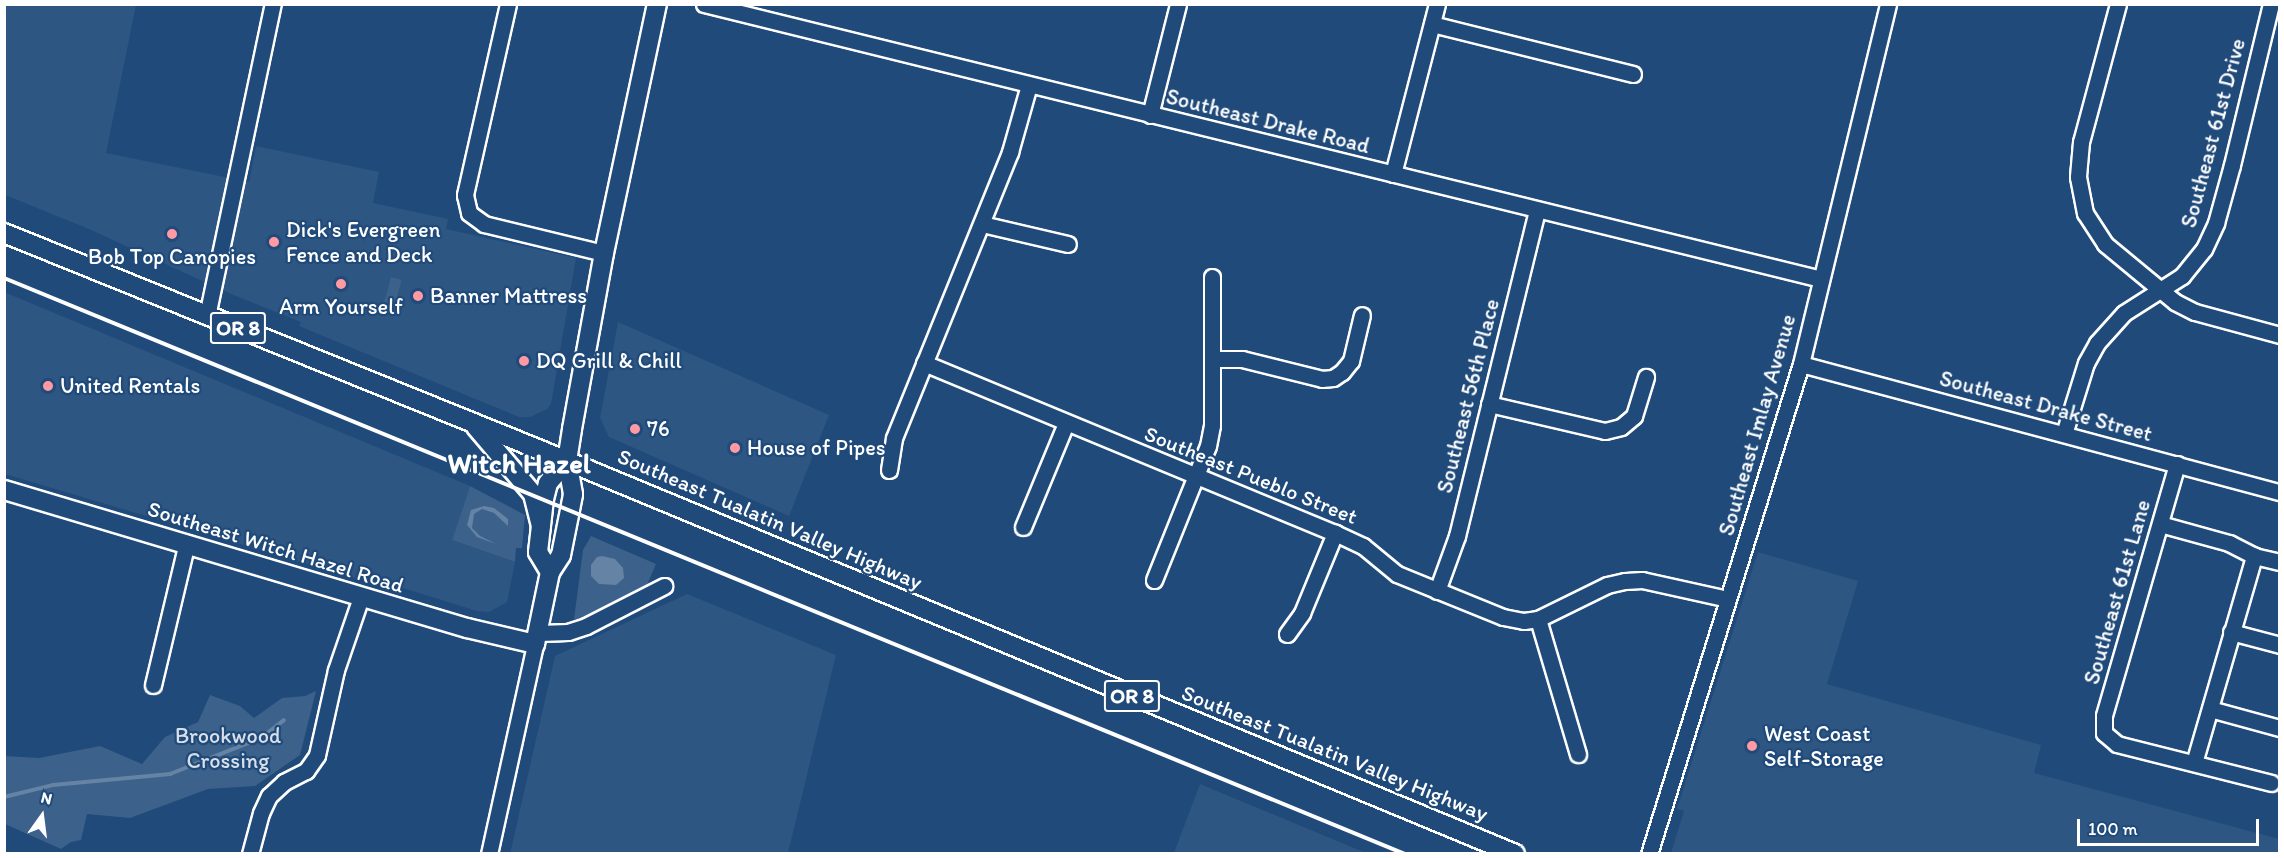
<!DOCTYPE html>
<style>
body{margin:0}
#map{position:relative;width:2284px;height:858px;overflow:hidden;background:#1f4a7a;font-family:Itim,sans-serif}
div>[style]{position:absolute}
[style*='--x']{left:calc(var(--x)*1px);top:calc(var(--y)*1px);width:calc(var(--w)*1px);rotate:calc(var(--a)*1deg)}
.built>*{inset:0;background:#2e5683}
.green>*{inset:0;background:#3c618b;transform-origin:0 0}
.water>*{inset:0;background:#6583a4}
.stream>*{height:4px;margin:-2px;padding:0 2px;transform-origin:2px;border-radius:2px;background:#6583a4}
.roads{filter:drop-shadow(2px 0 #fff) drop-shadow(-2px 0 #fff) drop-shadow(0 2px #fff) drop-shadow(0 -2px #fff)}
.minor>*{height:15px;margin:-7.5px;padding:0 7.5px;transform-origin:7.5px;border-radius:7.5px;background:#1f4a7a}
.major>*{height:18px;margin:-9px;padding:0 9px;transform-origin:9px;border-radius:9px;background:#1f4a7a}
.rail>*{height:4px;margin:-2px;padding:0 2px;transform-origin:2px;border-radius:2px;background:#fff}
.dots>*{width:16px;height:16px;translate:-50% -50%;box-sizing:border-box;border:3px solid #1f4a7a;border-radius:50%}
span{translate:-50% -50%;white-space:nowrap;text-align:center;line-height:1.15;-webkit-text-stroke:4.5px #1f4a7a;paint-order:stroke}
.shield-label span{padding:2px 4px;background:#1f4a7a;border:2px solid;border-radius:4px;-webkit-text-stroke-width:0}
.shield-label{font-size:21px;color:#fff;font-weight:700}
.street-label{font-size:22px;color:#fff}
.poi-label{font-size:22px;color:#fff}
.left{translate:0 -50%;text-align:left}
.park-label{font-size:22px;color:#d8dfe8}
.district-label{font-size:28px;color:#fff;font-weight:700}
.frame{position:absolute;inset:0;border:6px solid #fff;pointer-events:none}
.north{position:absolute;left:12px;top:786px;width:60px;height:60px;-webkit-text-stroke:4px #1f4a7a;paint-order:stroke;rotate:14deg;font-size:16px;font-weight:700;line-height:24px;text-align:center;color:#fff}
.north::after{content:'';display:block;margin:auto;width:21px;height:27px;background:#fff;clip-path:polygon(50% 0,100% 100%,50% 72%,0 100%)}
.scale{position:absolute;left:2077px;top:819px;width:182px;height:27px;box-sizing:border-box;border:3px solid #fff;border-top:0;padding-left:8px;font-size:18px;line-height:21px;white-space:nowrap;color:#fff;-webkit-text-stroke:4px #1f4a7a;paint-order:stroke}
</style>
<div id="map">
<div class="built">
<i style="clip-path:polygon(4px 5px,136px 5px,106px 153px,249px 182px,256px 146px,379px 172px,373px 203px,448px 219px,446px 229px,576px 258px,551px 404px,547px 409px,530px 417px,519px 417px,299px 326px,301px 322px,231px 294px,89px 229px,5px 195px)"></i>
<i style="clip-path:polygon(4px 292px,470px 486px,452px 540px,515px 562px,507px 602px,489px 612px,477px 611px,380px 581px,378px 585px,5px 474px)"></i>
<i style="clip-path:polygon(618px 322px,829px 415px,789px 516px,609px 437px,600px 418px)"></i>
<i style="clip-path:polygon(1758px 552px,1858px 581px,1827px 684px,2041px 745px,2034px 773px,2279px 839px,2279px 853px,1671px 853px,1684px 811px,1677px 809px)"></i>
<i style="clip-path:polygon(687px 594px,836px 655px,788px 853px,510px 854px,555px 656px)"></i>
<i style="clip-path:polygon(1200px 784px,1366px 853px,1174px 853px)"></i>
</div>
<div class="green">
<i style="left:391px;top:277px;width:11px;height:33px;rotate:15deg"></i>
<i style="clip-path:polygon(470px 486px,525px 515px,522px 548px,516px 548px,515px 562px,452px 540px)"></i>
<i style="clip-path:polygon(591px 536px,656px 564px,647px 585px,597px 616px,583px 621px,574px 619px,583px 550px)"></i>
<i style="clip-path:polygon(316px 691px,300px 755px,255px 786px,208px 789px,130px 818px,87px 814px,81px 840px,71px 842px,61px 849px,5px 824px,5px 756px,39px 758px,100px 746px,142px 764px,165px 737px,198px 722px,210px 695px,240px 706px,254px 718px,282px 698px,305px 696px)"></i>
</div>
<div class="water">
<i style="clip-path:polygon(484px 506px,494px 508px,503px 515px,508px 519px,508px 526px,494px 513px,482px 509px,474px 514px,472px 528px,480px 536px,496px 544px,477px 537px,467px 525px,471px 510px)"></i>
<i style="clip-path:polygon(602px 556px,615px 559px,623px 568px,624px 578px,616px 585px,599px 584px,591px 576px,591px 565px,597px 557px)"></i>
</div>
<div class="stream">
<i style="--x:4;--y:797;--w:50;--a:-13.8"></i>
<i style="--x:53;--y:785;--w:118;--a:-5.4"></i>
<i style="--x:170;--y:774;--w:98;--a:-21.6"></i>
<i style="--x:261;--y:738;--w:29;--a:-38"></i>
</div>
<div class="roads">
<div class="minor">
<i style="--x:508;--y:4;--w:196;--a:102.7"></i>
<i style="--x:465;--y:195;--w:18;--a:77"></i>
<i style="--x:469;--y:213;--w:19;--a:36"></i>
<i style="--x:484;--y:224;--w:123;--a:13.6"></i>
<i style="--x:704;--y:4;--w:1150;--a:13.83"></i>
<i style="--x:2118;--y:4;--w:143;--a:105"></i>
<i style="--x:2081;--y:142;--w:35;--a:95"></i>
<i style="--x:2078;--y:177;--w:37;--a:79"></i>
<i style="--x:2085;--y:213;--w:37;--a:57"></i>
<i style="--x:2105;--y:244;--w:91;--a:39.6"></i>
<i style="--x:2175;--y:302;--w:22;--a:27"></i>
<i style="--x:2195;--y:312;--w:88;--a:15.1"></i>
<i style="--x:1432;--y:24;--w:207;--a:14"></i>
<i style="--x:1150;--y:115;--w:114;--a:-75.8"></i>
<i style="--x:1393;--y:174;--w:176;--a:-75.5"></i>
<i style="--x:982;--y:224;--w:88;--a:13.1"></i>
<i style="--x:207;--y:316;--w:319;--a:-78.1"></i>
<i style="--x:1212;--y:359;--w:30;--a:0"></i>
<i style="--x:1242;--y:359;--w:82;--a:14"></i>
<i style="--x:1322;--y:379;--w:11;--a:-5"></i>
<i style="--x:1333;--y:378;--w:11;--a:-34"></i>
<i style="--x:1342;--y:372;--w:14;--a:-51"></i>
<i style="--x:1351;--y:361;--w:47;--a:-76.6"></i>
<i style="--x:924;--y:363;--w:445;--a:22.5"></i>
<i style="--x:1335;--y:533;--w:31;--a:25"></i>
<i style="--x:1363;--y:546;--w:44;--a:39.5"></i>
<i style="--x:1397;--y:574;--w:114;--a:22.1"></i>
<i style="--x:1503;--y:617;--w:21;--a:11"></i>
<i style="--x:1524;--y:621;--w:14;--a:-8"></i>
<i style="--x:1538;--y:619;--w:77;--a:-26.2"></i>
<i style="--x:1607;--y:585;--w:18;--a:-13"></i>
<i style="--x:1625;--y:581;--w:17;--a:-3"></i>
<i style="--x:1642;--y:580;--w:88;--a:12.5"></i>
<i style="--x:1801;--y:364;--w:496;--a:15"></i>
<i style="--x:1489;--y:404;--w:119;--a:13.1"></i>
<i style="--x:1605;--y:431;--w:16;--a:-14"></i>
<i style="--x:1621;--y:427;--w:17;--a:-40"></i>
<i style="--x:1634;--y:416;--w:41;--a:-72.9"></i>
<i style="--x:2064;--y:434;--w:74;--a:-72.8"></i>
<i style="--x:2086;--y:363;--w:23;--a:-61"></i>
<i style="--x:2097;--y:343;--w:40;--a:-48"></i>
<i style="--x:2124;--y:313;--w:69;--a:-32.5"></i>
<i style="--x:2182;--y:276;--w:35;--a:-51"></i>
<i style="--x:2204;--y:249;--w:29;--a:-65"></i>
<i style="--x:2216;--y:223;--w:60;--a:-74.6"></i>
<i style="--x:2232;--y:165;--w:166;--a:-76.4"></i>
<i style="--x:2177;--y:464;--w:262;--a:106.2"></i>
<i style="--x:2104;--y:716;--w:17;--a:90"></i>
<i style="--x:2104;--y:733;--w:17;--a:40"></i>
<i style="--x:2117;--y:744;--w:159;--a:14.2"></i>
<i style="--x:889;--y:470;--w:32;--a:-81"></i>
<i style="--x:894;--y:438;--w:309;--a:-67.9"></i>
<i style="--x:1010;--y:152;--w:70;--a:-74.2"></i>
<i style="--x:2160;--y:524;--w:72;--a:15.4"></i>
<i style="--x:2229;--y:543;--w:28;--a:27"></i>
<i style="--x:2254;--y:556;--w:27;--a:13"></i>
<i style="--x:1023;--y:527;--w:113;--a:-67.5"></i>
<i style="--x:1154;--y:580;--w:144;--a:-68.1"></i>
<i style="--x:1208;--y:446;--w:21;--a:-79"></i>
<i style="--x:1212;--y:425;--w:148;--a:-90"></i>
<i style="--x:1437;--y:591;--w:59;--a:-70"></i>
<i style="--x:1457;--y:536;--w:336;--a:-76.2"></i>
<i style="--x:1538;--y:619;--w:141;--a:73.5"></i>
<i style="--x:2231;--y:632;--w:51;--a:14.9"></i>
<i style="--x:539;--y:633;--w:29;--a:-2"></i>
<i style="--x:568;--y:632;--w:19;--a:-18"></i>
<i style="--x:586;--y:626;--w:88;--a:-27.1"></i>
<i style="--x:1287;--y:634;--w:26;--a:-54"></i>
<i style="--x:1302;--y:613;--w:87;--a:-67.6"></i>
<i style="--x:153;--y:685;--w:143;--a:-76.6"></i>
<i style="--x:2210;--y:709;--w:73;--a:15.2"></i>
<i style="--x:2194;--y:763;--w:216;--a:-73.8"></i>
<i style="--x:250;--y:854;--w:42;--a:-75"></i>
<i style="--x:261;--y:813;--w:19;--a:-65"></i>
<i style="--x:269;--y:796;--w:21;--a:-43"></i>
<i style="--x:284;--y:782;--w:25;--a:-27"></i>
<i style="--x:306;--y:771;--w:19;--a:-55"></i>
<i style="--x:317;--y:755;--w:87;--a:-77.4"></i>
<i style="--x:336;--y:670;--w:77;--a:-71.1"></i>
<i style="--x:489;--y:854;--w:215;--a:-77.6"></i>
<i style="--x:1649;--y:854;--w:513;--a:-72.77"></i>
<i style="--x:1801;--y:364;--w:370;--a:-76.4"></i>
</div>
<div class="major">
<i style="--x:4;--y:233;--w:571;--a:22.03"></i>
<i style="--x:533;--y:447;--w:1063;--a:22.51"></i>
<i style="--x:476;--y:427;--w:88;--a:49.6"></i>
<i style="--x:533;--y:494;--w:33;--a:76"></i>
<i style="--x:4;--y:490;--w:483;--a:16.6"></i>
<i style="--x:467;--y:628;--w:70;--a:13.2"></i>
<i style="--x:535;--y:644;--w:74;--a:-78.2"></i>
<i style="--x:550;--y:572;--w:20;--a:-57"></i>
<i style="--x:561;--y:555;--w:46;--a:-78.7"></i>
<i style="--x:570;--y:510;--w:16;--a:-79"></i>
<i style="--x:573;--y:494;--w:34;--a:-100"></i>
<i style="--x:567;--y:461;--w:32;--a:-81"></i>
<i style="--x:572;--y:429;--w:179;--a:-79.7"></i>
<i style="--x:604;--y:253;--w:255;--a:-78"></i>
<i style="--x:550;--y:572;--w:23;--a:-121"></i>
<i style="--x:538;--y:552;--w:53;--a:-83.5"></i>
<i style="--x:544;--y:499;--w:16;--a:-76"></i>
<i style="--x:548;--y:483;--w:29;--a:-49"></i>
</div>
</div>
<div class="rail">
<i style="--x:4;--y:278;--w:1515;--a:22.35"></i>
</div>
<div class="dots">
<i style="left:172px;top:234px;background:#ff9aa2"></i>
<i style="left:274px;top:242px;background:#ff9aa2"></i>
<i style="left:341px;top:284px;background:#ff9aa2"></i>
<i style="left:418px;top:296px;background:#ff9aa2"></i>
<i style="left:524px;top:361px;background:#ff9aa2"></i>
<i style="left:48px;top:386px;background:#ff9aa2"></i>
<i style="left:635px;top:429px;background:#ff9aa2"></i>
<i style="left:735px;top:448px;background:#ff9aa2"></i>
<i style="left:1752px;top:746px;background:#ff9aa2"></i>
</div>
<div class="shield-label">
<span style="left:238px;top:328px">OR 8</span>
<span style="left:1132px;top:696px">OR 8</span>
</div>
<div class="street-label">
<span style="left:1268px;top:121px;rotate:14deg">Southeast Drake Road</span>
<span style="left:2213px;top:133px;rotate:-75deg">Southeast 61st Drive</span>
<span style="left:1468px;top:396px;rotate:-76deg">Southeast 56th Place</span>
<span style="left:2046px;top:406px;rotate:15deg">Southeast Drake Street</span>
<span style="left:1757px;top:425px;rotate:-74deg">Southeast Imlay Avenue</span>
<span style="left:1251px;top:475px;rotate:22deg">Southeast Pueblo Street</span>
<span style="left:770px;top:519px;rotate:23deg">Southeast Tualatin Valley Highway</span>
<span style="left:276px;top:547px;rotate:17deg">Southeast Witch Hazel Road</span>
<span style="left:2117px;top:592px;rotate:-74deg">Southeast 61st Lane</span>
<span style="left:1335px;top:753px;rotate:22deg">Southeast Tualatin Valley Highway</span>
</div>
<div class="poi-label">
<span class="left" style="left:286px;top:242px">Dick's Evergreen<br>Fence and Deck</span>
<span style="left:172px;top:257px">Bob Top Canopies</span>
<span class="left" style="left:430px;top:296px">Banner Mattress</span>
<span style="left:341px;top:307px">Arm Yourself</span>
<span class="left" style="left:536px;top:361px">DQ Grill &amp; Chill</span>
<span class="left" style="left:60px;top:386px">United Rentals</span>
<span class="left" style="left:647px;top:429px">76</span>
<span class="left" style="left:747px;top:448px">House of Pipes</span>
<span class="left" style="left:1764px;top:746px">West Coast<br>Self-Storage</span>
</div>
<div class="park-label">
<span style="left:228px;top:748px">Brookwood<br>Crossing</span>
</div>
<div class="district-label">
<span style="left:519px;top:463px">Witch Hazel</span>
</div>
<div class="frame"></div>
<div class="north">N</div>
<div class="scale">100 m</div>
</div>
